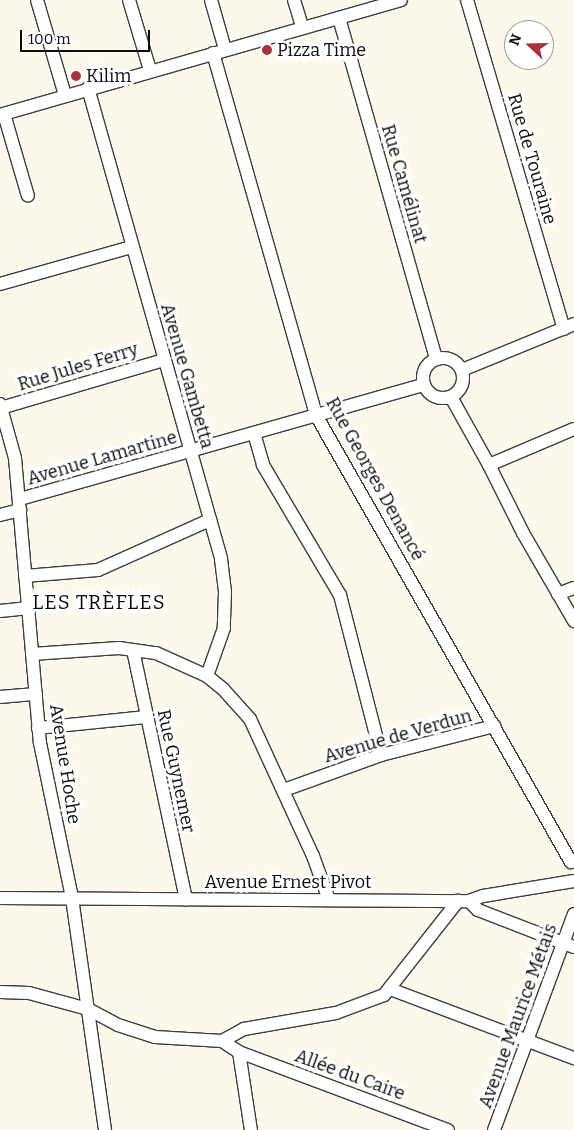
<!DOCTYPE html>
<meta charset="utf-8">
<style>
body{margin:0}
#map{position:relative;width:574px;height:1130px;overflow:hidden;background:#fdf9ea;font-family:Bitter,serif}
div>[style]{position:absolute}
[style*='--x']{left:calc(var(--x)*1px);top:calc(var(--y)*1px);width:calc(var(--w)*1px);rotate:calc(var(--a)*1deg)}
.roads{filter:drop-shadow(1px 0 #3d3d3d) drop-shadow(-1px 0 #3d3d3d) drop-shadow(0 1px #3d3d3d) drop-shadow(0 -1px #3d3d3d)}
.minor>*{height:12px;margin:-6px;padding:0 6px;transform-origin:6px;border-radius:6px;background:#fff}
.minor>.ring{margin:-6px;padding:0;box-sizing:content-box;background:none;border:12px solid #fff;border-radius:50%}
.dots>*{width:14px;height:14px;translate:-50% -50%;box-sizing:border-box;border:2px solid #fff;border-radius:50%}
span{translate:-50% -50%;white-space:nowrap;text-align:center;line-height:1.15;-webkit-text-stroke:5px #fff;paint-order:stroke}
.poi-label{font-size:18px;color:#0a0a0a}
.left{translate:0 -50%;text-align:left}
.street-label{font-size:18px;color:#0a0a0a}
.quarter-label{font-size:20px;color:#0a0a0a;letter-spacing:1px}
.north{position:absolute;left:504px;top:20px;width:50px;height:50px;box-sizing:border-box;background:#fff;border:1px solid #9d9d9d;border-radius:50%;rotate:291deg;font-size:14px;font-weight:700;line-height:20px;text-align:center;color:#0a0a0a}
.north::after{content:'';display:block;margin:auto;width:18px;height:22px;background:#a93437;clip-path:polygon(50% 0,100% 100%,50% 72%,0 100%)}
.scale{position:absolute;left:20px;top:30px;width:130px;height:22px;box-sizing:border-box;border:2px solid #0a0a0a;border-top:0;padding-left:6px;font-size:15px;line-height:18px;white-space:nowrap;color:#0a0a0a;-webkit-text-stroke:4px #fff;paint-order:stroke}
</style>
<div id="map">
<div class="roads">
<div class="minor">
<i style="--x:37;--y:0;--w:99;--a:73.6"></i>
<i style="--x:129;--y:0;--w:73;--a:73.3"></i>
<i style="--x:211;--y:0;--w:51;--a:74.1"></i>
<i style="--x:294;--y:0;--w:28;--a:73"></i>
<i style="--x:467;--y:0;--w:343;--a:73.6"></i>
<i style="--x:339;--y:18;--w:355;--a:74.1"></i>
<i style="--x:213;--y:53;--w:376;--a:74.1"></i>
<i style="--x:316;--y:415;--w:515;--a:60.3"></i>
<i style="--x:88;--y:88;--w:489;--a:74.2"></i>
<i style="--x:221;--y:559;--w:33;--a:83"></i>
<i style="--x:225;--y:592;--w:36;--a:92"></i>
<i style="--x:224;--y:628;--w:51;--a:109.5"></i>
<i style="--x:4;--y:114;--w:85;--a:73.7"></i>
<i style="--x:0;--y:115;--w:417;--a:-16"></i>
<i style="--x:0;--y:284;--w:137;--a:-15.7"></i>
<i class="ring" style="left:423px;top:358px;width:28px;height:28px"></i>
<i style="--x:462;--y:370;--w:121;--a:-22.3"></i>
<i style="--x:451;--y:397;--w:78;--a:60.8"></i>
<i style="--x:489;--y:465;--w:76;--a:63.4"></i>
<i style="--x:523;--y:533;--w:102;--a:59.9"></i>
<i style="--x:0;--y:404;--w:56;--a:74.5"></i>
<i style="--x:15;--y:458;--w:286;--a:85"></i>
<i style="--x:40;--y:743;--w:158;--a:78.3"></i>
<i style="--x:72;--y:898;--w:234;--a:81.9"></i>
<i style="--x:1;--y:408;--w:170;--a:-16.4"></i>
<i style="--x:254;--y:433;--w:33;--a:74"></i>
<i style="--x:263;--y:465;--w:151;--a:59.4"></i>
<i style="--x:340;--y:595;--w:165;--a:75.6"></i>
<i style="--x:489;--y:465;--w:92;--a:-23"></i>
<i style="--x:20;--y:499;--w:420;--a:-15.8"></i>
<i style="--x:0;--y:515;--w:21;--a:-14"></i>
<i style="--x:25;--y:576;--w:73;--a:-4.7"></i>
<i style="--x:98;--y:570;--w:123;--a:-24.1"></i>
<i style="--x:558;--y:594;--w:17;--a:-21"></i>
<i style="--x:0;--y:611;--w:29;--a:-6"></i>
<i style="--x:133;--y:650;--w:255;--a:78"></i>
<i style="--x:32;--y:654;--w:87;--a:-3.9"></i>
<i style="--x:119;--y:648;--w:37;--a:8"></i>
<i style="--x:156;--y:653;--w:56;--a:24.3"></i>
<i style="--x:207;--y:676;--w:21;--a:39"></i>
<i style="--x:223;--y:689;--w:40;--a:48"></i>
<i style="--x:250;--y:719;--w:151;--a:65.3"></i>
<i style="--x:313;--y:856;--w:47;--a:70"></i>
<i style="--x:0;--y:697;--w:36;--a:-5"></i>
<i style="--x:38;--y:728;--w:110;--a:-5.8"></i>
<i style="--x:284;--y:790;--w:103;--a:-19.8"></i>
<i style="--x:381;--y:755;--w:117;--a:-14.4"></i>
<i style="--x:0;--y:898;--w:469;--a:0.4"></i>
<i style="--x:469;--y:901;--w:15;--a:-20"></i>
<i style="--x:483;--y:896;--w:92;--a:-9.4"></i>
<i style="--x:469;--y:901;--w:13;--a:45"></i>
<i style="--x:478;--y:910;--w:103;--a:21.1"></i>
<i style="--x:390;--y:989;--w:197;--a:20.6"></i>
<i style="--x:0;--y:992;--w:29;--a:2"></i>
<i style="--x:29;--y:993;--w:61;--a:15.2"></i>
<i style="--x:88;--y:1009;--w:34;--a:28"></i>
<i style="--x:118;--y:1025;--w:39;--a:18"></i>
<i style="--x:155;--y:1037;--w:67;--a:3.4"></i>
<i style="--x:222;--y:1041;--w:25;--a:-29"></i>
<i style="--x:244;--y:1029;--w:93;--a:-9.9"></i>
<i style="--x:336;--y:1013;--w:51;--a:-20.6"></i>
<i style="--x:384;--y:995;--w:120;--a:-51.8"></i>
<i style="--x:222;--y:1041;--w:20;--a:33"></i>
<i style="--x:239;--y:1052;--w:79;--a:81.3"></i>
<i style="--x:239;--y:1052;--w:223;--a:20.5"></i>
<i style="--x:494;--y:1130;--w:230;--a:-69.7"></i>
</div>
</div>
<div class="dots">
<i style="left:267px;top:50px;background:#a93437"></i>
<i style="left:76px;top:76px;background:#a93437"></i>
</div>
<div class="poi-label">
<span class="left" style="left:277px;top:50px">Pizza Time</span>
<span class="left" style="left:86px;top:76px">Kilim</span>
</div>
<div class="street-label">
<span style="left:532px;top:159px;rotate:74deg">Rue de Touraine</span>
<span style="left:404px;top:184px;rotate:74deg">Rue Camélinat</span>
<span style="left:78px;top:367px;rotate:-17deg">Rue Jules Ferry</span>
<span style="left:187px;top:376px;rotate:74deg">Avenue Gambetta</span>
<span style="left:102px;top:458px;rotate:-16deg">Avenue Lamartine</span>
<span style="left:375px;top:479px;rotate:61deg">Rue Georges Denancé</span>
<span style="left:398px;top:736px;rotate:-16deg">Avenue de Verdun</span>
<span style="left:65px;top:764px;rotate:81deg">Avenue Hoche</span>
<span style="left:176px;top:771px;rotate:78deg">Rue Guynemer</span>
<span style="left:288px;top:882px">Avenue Ernest Pivot</span>
<span style="left:518px;top:1016px;rotate:-70deg">Avenue Maurice Métais</span>
<span style="left:350px;top:1075px;rotate:20deg">Allée du Caire</span>
</div>
<div class="quarter-label">
<span style="left:99px;top:602px">LES TRÈFLES</span>
</div>
<div class="north">N</div>
<div class="scale">100 m</div>
</div>
